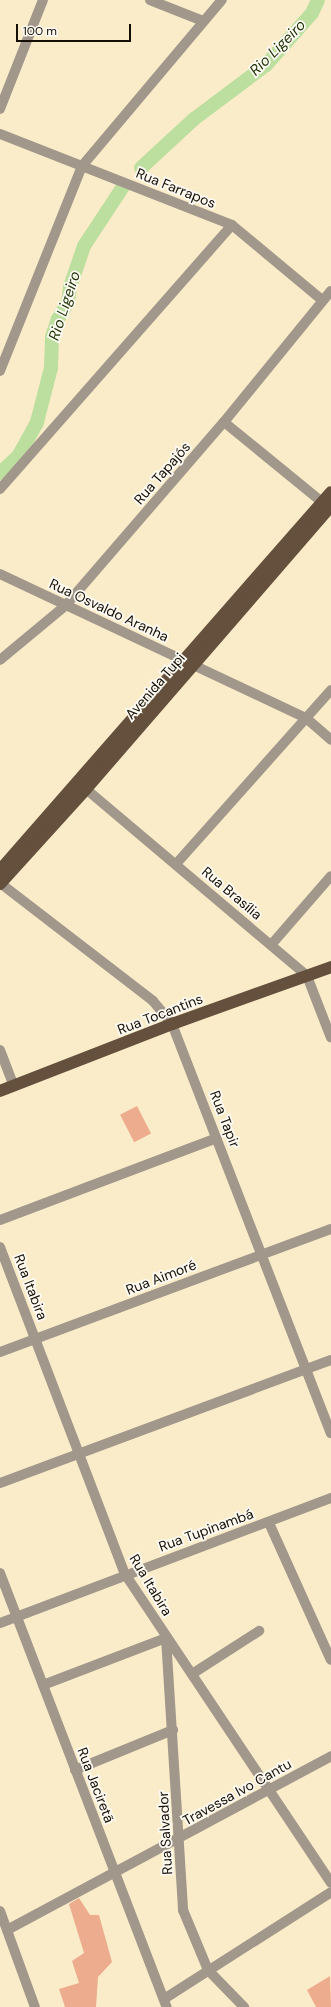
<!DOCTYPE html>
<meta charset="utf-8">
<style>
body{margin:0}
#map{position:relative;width:331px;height:2007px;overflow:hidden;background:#fbecc9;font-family:"DM Sans",sans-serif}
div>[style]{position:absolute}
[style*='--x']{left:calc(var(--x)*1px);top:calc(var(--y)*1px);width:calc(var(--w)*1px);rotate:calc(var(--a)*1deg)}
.green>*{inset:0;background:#edac8d;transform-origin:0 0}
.river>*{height:14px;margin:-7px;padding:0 7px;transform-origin:7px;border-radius:7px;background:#bcdf9f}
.minor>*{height:10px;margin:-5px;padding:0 5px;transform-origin:5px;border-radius:5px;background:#a2978b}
.major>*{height:12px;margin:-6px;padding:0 6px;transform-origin:6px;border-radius:6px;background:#64503c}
span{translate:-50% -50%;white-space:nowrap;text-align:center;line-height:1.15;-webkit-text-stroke:3.5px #fdfaf3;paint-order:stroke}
.street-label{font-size:14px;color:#140f04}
.water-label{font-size:15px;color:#1d3305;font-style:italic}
.scale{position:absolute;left:16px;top:24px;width:115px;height:18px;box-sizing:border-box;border:2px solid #140f04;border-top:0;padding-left:5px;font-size:12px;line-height:14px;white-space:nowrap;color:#140f04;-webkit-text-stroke:3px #fdfaf3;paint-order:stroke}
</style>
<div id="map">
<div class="green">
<i style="left:137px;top:1106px;width:31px;height:19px;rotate:63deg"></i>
<i style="clip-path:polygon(79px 1898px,90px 1915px,99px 1915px,112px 1962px,98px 1977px,96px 2007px,65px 2007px,59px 1989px,79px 1983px,72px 1961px,84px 1953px,69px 1904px)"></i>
<i style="clip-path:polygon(330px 1976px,331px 2007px,316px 2007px,307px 1990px)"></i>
</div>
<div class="river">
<i style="--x:141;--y:168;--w:72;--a:-42.8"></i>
<i style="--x:194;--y:119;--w:90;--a:-36.9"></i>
<i style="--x:266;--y:65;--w:69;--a:-48.5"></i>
<i style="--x:312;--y:13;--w:14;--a:-65"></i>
<i style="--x:0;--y:473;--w:26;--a:-43"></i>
<i style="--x:19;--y:455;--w:38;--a:-61"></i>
<i style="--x:37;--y:422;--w:56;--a:-75.5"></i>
<i style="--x:51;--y:368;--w:31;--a:-88"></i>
<i style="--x:52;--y:337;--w:19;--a:-72"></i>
<i style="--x:58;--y:319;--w:20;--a:-60"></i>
<i style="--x:68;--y:302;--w:15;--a:-82"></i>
<i style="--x:70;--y:287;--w:43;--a:-71.1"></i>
<i style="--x:84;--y:246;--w:73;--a:-56.7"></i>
</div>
<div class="minor">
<i style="--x:150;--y:0;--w:57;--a:21.6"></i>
<i style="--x:0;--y:109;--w:117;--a:-68.5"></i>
<i style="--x:0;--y:134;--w:249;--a:21.4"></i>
<i style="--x:232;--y:225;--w:117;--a:39.8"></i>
<i style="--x:0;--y:371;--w:221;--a:-68.2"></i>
<i style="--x:82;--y:166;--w:217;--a:-49.9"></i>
<i style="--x:224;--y:422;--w:127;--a:39.2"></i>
<i style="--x:0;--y:489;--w:351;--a:-48.7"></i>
<i style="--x:0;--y:574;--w:338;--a:25.2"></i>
<i style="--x:306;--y:718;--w:33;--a:41"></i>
<i style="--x:0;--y:660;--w:85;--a:-39.7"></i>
<i style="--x:65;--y:606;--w:243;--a:-49.2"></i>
<i style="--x:224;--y:422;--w:169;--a:-50.8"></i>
<i style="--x:86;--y:789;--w:289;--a:40.2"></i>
<i style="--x:307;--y:976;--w:66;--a:68.8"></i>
<i style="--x:176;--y:864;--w:233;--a:-48.3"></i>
<i style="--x:0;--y:883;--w:193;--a:37.6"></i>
<i style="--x:153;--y:1001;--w:30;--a:50"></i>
<i style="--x:172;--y:1024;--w:439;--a:68.8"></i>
<i style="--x:271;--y:945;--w:91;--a:-49"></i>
<i style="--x:0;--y:1050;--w:39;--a:69"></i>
<i style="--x:0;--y:1220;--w:232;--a:-20.7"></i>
<i style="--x:0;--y:1247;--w:350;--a:69.1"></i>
<i style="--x:125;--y:1574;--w:371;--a:56.3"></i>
<i style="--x:0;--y:1352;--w:353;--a:-20.4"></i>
<i style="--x:0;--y:1483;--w:353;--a:-20.4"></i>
<i style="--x:269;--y:1523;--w:150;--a:65.7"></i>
<i style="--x:0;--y:1573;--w:465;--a:69"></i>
<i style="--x:0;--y:1623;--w:354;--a:-20.7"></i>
<i style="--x:192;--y:1674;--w:80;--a:-32.7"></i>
<i style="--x:43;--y:1685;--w:132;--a:-20.9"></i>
<i style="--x:166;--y:1638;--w:273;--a:86.4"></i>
<i style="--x:183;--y:1910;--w:65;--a:67.4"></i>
<i style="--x:208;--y:1970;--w:52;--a:45.8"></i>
<i style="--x:75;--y:1770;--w:106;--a:-22.2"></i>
<i style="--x:0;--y:1911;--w:102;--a:70"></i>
<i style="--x:7;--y:1930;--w:368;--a:-28.2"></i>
<i style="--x:164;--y:1999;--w:198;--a:-32.6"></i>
</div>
<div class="major">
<i style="--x:0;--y:870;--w:502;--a:-48.79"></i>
<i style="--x:0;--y:884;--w:128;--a:-47.8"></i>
<i style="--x:86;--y:789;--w:374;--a:-49.1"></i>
<i style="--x:0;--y:1091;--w:185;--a:-21.3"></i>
<i style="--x:172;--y:1024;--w:169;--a:-19.7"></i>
</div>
<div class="street-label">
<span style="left:176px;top:188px;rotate:22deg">Rua Farrapos</span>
<span style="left:162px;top:473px;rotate:-49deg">Rua Tapajós</span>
<span style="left:109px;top:610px;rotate:25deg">Rua Osvaldo Aranha</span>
<span style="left:155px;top:686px;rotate:-49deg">Avenida Tupi</span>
<span style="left:232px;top:893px;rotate:40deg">Rua Brasília</span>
<span style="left:160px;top:1014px;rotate:-21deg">Rua Tocantins</span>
<span style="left:225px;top:1119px;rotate:69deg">Rua Tapir</span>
<span style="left:161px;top:1277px;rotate:-21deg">Rua Aimoré</span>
<span style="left:31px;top:1287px;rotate:69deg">Rua Itabira</span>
<span style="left:206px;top:1530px;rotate:-20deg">Rua Tupinambá</span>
<span style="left:151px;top:1585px;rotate:59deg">Rua Itabira</span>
<span style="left:96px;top:1785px;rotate:69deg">Rua Jaciretã</span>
<span style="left:237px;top:1792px;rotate:-29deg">Travessa Ivo Cantu</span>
<span style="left:165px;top:1833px;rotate:-93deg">Rua Salvador</span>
</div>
<div class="water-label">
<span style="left:278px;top:48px;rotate:-45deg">Rio Ligeiro</span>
<span style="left:65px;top:306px;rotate:-72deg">Rio Ligeiro</span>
</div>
<div class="scale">100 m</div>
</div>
